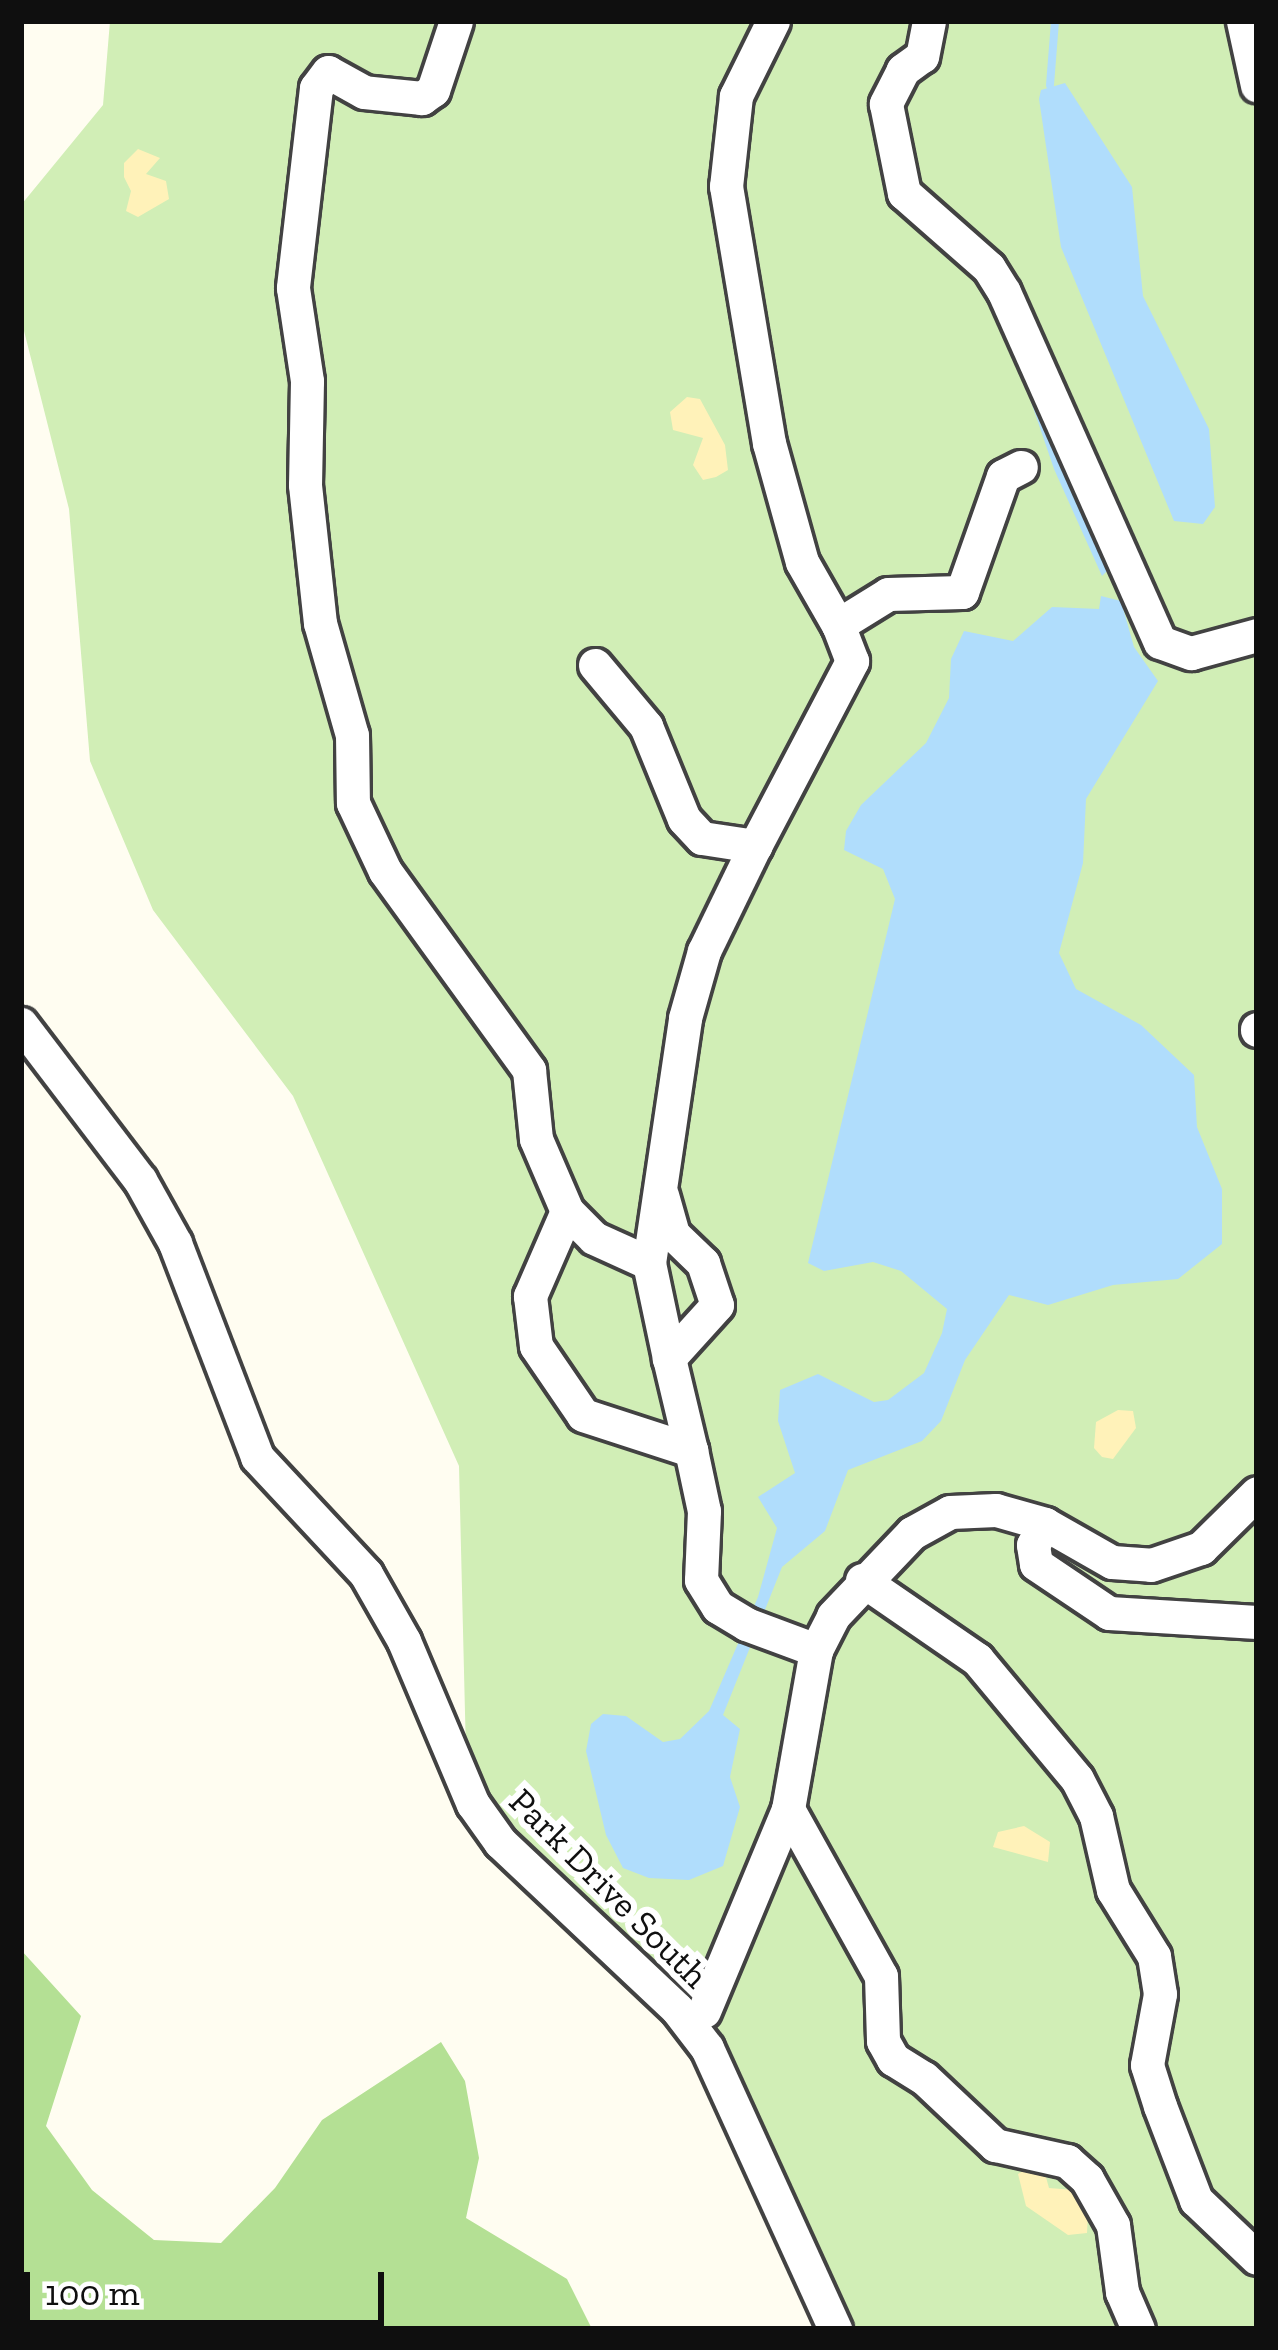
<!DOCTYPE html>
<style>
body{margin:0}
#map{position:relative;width:1278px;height:2350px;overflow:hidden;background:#fffdf1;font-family:"Zilla Slab",serif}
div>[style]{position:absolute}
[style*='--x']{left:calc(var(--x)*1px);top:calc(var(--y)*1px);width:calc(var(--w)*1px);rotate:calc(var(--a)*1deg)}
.green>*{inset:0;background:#d1eeb6}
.forest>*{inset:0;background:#b4e094}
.sand>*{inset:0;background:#fff2b9}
.water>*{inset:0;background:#b0ddfc}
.stream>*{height:8px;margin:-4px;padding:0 4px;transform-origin:4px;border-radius:4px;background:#b0ddfc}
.roads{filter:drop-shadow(3px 0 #424242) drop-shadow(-3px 0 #424242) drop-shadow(0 3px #424242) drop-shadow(0 -3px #424242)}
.minor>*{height:33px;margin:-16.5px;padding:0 16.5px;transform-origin:16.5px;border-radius:16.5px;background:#fff}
span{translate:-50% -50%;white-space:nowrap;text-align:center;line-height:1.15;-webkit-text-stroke:12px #fff;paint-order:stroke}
.street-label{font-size:36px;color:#0f0f0f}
.frame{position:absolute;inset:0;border:24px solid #0f0f0f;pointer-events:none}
.scale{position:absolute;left:24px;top:2272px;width:360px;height:54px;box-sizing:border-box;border:6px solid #0f0f0f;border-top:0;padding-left:15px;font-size:36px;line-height:42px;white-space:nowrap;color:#0f0f0f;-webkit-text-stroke:9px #fff;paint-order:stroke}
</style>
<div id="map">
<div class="green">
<i style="clip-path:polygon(110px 21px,1257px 21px,1257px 2329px,846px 2329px,710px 2031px,511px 1840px,466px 1754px,459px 1466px,293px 1096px,153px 910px,90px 761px,69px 509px,21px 319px,21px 205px,103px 105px)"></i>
</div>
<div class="forest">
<i style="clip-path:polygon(21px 1950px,81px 2016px,46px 2126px,92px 2190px,154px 2240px,221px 2243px,275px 2188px,322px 2120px,441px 2042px,465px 2081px,479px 2158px,466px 2218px,567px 2279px,592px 2329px,21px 2329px)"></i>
</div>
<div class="sand">
<i style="clip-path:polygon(138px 149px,160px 158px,146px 174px,166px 181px,169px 199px,138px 217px,126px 211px,131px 191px,124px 177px,124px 163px)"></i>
<i style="clip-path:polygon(687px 397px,700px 399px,725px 445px,728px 470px,716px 477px,703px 480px,693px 465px,703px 438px,673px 430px,670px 412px)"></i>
<i style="clip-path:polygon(1118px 1410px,1133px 1411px,1136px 1428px,1113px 1459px,1102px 1457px,1094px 1448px,1096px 1422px)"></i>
<i style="clip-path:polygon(1024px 1826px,1050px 1842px,1048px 1862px,993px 1847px,998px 1832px)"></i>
<i style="clip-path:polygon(1030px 2167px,1044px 2170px,1049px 2188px,1074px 2190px,1088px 2212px,1087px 2233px,1068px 2235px,1026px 2206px,1018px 2174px)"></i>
</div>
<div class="water">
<i style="clip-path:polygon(1065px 83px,1132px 187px,1143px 296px,1209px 429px,1215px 507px,1203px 524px,1174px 521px,1061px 247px,1039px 99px,1041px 90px)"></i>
<i style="clip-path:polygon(1000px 311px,1114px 564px,1102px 576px,1054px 469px)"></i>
<i style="clip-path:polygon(1101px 596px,1121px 601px,1134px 647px,1158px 681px,1086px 799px,1083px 863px,1059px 953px,1076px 989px,1141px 1025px,1194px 1075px,1197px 1127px,1222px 1189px,1222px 1244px,1178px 1279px,1113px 1285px,1048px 1305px,1009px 1295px,965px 1360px,941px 1421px,922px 1441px,848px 1470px,825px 1531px,782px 1567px,723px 1715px,740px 1729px,730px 1777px,740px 1807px,723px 1866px,689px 1880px,649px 1878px,623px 1868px,606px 1835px,586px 1751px,591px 1724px,603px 1714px,626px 1716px,663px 1742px,680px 1739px,709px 1711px,758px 1597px,777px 1528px,758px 1497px,795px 1473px,778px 1421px,780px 1390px,818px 1374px,874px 1402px,888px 1400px,924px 1373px,942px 1333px,947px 1309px,901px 1271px,873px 1262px,824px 1271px,808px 1263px,895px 899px,883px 869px,844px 850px,846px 831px,861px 805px,926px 743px,949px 698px,951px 659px,964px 631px,1013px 641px,1052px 607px,1099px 609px)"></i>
</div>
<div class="stream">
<i style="--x:1050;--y:85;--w:64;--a:-85.5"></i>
</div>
<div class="roads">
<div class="minor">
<i style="--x:456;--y:21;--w:73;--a:108.4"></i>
<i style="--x:433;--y:90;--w:14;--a:144"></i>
<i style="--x:422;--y:98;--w:58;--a:-174.1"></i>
<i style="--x:364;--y:92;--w:41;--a:-150.9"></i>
<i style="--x:328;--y:72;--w:20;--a:127"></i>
<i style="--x:316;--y:88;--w:201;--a:96.6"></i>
<i style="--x:293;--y:288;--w:94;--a:81.4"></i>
<i style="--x:307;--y:381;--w:104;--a:91.1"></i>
<i style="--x:305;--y:485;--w:139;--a:83.8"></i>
<i style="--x:320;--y:623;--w:116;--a:74.1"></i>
<i style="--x:352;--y:735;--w:68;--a:89.2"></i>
<i style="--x:353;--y:803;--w:75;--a:64.8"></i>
<i style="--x:385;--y:871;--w:246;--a:54.1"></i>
<i style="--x:529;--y:1070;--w:69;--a:84.2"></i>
<i style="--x:536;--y:1139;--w:78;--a:66.7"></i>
<i style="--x:567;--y:1211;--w:93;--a:113.5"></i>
<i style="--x:530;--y:1296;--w:50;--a:83.2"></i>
<i style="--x:536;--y:1346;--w:83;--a:55.7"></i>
<i style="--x:583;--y:1415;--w:114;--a:18"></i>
<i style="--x:691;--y:1450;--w:62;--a:78"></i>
<i style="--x:704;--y:1511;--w:69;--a:92.5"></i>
<i style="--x:701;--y:1580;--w:32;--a:58"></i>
<i style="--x:718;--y:1607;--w:33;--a:31"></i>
<i style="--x:746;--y:1624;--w:75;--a:20.4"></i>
<i style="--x:816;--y:1650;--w:38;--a:-63"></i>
<i style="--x:833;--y:1616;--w:115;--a:-46.4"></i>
<i style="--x:912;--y:1533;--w:43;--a:-28.9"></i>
<i style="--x:950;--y:1512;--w:46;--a:-2.5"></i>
<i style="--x:996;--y:1510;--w:51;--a:15.9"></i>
<i style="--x:1045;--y:1524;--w:24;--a:120"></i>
<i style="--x:1033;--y:1545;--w:19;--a:81"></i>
<i style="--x:1036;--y:1564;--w:88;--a:33.9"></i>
<i style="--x:1109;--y:1613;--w:148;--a:3.5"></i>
<i style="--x:773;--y:21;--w:84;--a:116.3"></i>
<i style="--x:736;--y:96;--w:91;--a:96.3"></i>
<i style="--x:726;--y:186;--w:261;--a:80.5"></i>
<i style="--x:769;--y:443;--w:123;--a:74.5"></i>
<i style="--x:802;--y:562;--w:73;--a:60.3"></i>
<i style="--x:838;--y:625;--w:59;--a:-31.8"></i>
<i style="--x:888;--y:594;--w:74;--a:-1.5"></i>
<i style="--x:962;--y:592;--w:123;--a:-70.5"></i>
<i style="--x:1003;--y:476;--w:20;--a:-27"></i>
<i style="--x:929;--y:21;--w:36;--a:101"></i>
<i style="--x:922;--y:56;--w:24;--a:144"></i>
<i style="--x:903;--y:70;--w:38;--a:117"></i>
<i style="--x:886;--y:104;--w:91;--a:78.6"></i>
<i style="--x:904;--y:193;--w:113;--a:41.4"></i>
<i style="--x:989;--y:268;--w:28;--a:58"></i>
<i style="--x:1004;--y:292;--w:383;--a:66"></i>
<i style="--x:1160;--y:642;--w:33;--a:20"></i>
<i style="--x:1191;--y:653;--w:68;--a:-15.3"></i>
<i style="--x:1243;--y:21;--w:66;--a:77.7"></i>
<i style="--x:595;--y:665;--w:80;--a:50.1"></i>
<i style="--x:646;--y:726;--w:100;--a:67.8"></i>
<i style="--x:684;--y:819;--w:26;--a:47"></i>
<i style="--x:702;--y:838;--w:54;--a:8.6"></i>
<i style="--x:755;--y:846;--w:209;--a:-62.3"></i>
<i style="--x:852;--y:661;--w:39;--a:-111"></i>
<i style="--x:21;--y:1024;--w:196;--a:52.7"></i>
<i style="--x:140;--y:1180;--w:72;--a:60.9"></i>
<i style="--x:175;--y:1243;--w:229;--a:69"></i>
<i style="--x:257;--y:1457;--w:160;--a:47"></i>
<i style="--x:366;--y:1574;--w:77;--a:60.4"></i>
<i style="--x:404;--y:1641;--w:177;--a:67.1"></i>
<i style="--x:473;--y:1804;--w:47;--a:54.6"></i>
<i style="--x:500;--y:1842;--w:243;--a:43.3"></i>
<i style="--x:677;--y:2009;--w:49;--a:52.4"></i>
<i style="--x:707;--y:2048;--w:309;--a:65.5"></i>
<i style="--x:1257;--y:1029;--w:1;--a:90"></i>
<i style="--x:662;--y:1195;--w:41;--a:74.2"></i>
<i style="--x:673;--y:1234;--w:42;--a:44"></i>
<i style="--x:703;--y:1263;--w:44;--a:71.6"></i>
<i style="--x:717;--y:1305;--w:72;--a:132.2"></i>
<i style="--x:669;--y:1358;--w:95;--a:76.6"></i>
<i style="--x:567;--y:1211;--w:38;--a:45"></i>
<i style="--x:594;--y:1238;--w:60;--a:24.4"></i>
<i style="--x:649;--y:1263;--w:248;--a:-81.6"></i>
<i style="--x:685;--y:1018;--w:70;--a:-74.2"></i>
<i style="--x:704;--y:951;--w:117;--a:-64.1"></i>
<i style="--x:649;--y:1263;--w:97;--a:78.1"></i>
<i style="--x:1045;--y:1524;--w:77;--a:29.6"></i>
<i style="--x:1112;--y:1562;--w:39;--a:4"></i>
<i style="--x:1151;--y:1565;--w:53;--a:-18.8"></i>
<i style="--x:1201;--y:1548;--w:78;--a:-44.5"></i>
<i style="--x:862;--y:1580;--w:140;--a:34.5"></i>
<i style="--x:977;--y:1659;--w:156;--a:50.2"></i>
<i style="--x:1077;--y:1779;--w:42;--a:62.8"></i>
<i style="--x:1096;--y:1816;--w:76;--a:77.1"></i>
<i style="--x:1113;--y:1890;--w:78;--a:58.2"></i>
<i style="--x:1154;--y:1956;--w:38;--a:81"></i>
<i style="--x:1160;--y:1994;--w:72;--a:100.4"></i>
<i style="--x:1147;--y:2065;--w:43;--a:72.4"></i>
<i style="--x:1160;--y:2106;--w:101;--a:69"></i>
<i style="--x:1196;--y:2200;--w:84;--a:43.6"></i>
<i style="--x:788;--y:1809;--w:191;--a:60.9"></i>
<i style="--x:881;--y:1976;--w:65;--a:88.2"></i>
<i style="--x:883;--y:2041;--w:21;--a:61"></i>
<i style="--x:893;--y:2059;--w:36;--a:32"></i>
<i style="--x:924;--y:2078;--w:98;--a:43.3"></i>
<i style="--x:995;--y:2145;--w:74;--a:12.5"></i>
<i style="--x:1067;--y:2161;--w:27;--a:42"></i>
<i style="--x:1087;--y:2179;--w:53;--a:60.5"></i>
<i style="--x:1113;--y:2225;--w:68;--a:82.3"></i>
<i style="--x:1122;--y:2292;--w:40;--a:66.6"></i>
<i style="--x:704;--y:2011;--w:219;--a:-67.4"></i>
<i style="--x:788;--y:1809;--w:161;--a:-80"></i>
</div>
</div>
<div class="street-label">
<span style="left:609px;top:1888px;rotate:45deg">Park Drive South</span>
</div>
<div class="frame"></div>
<div class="scale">100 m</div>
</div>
